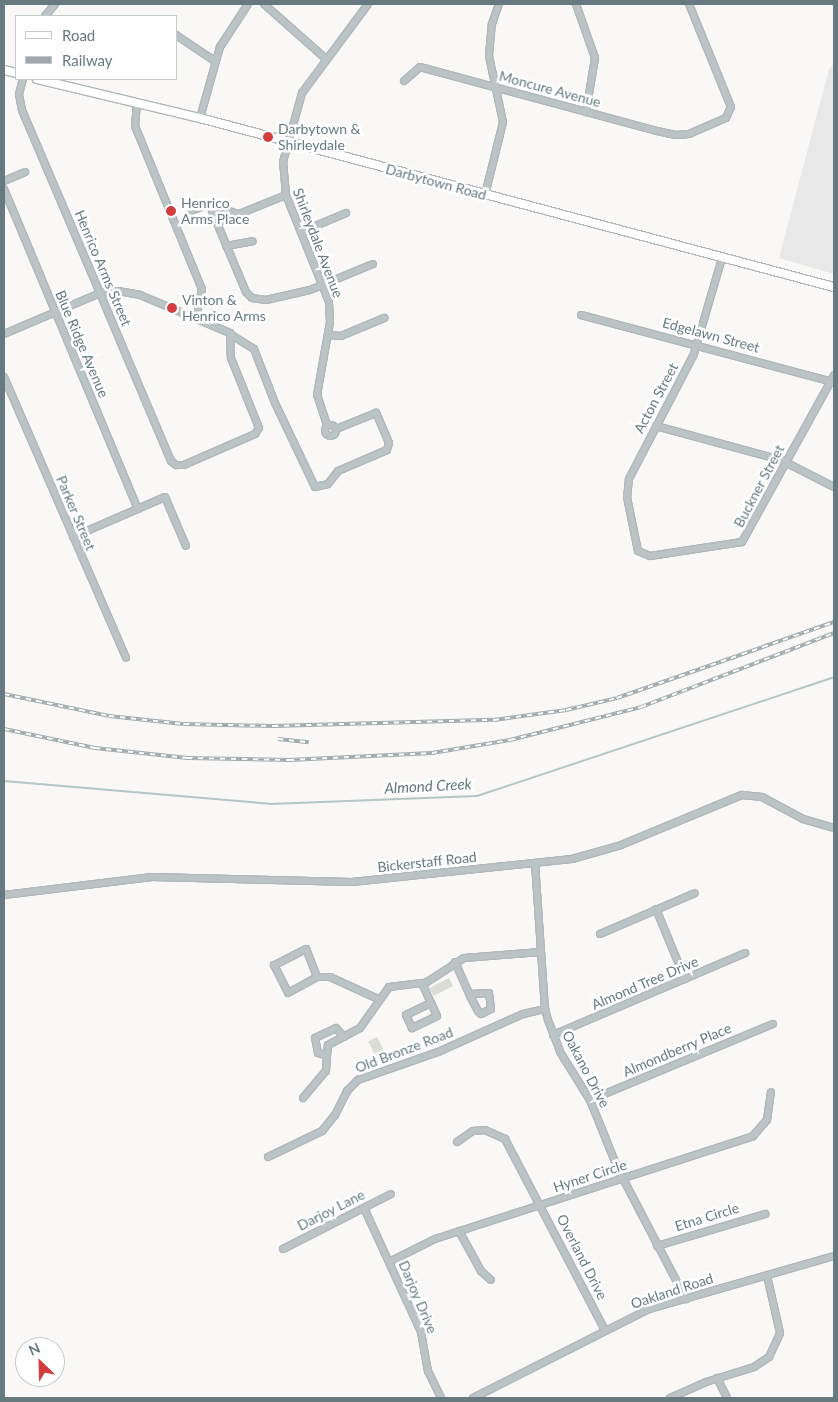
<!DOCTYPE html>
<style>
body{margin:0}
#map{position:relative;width:838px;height:1402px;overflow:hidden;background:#f9f8f7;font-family:Lato,sans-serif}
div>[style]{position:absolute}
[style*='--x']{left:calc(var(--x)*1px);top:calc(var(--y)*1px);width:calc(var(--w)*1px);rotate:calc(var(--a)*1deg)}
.built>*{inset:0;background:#e7e8e7}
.green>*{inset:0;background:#daddd6;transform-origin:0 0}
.stream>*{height:2px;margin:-1px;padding:0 1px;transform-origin:1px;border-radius:1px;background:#b5c4c5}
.roads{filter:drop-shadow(1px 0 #b0b7b9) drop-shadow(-1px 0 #b0b7b9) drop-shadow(0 1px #b0b7b9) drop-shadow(0 -1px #b0b7b9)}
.minor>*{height:6px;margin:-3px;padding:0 3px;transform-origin:3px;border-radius:3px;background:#bcc3c4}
.minor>.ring{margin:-3px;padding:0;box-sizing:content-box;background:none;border:6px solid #bcc3c4;border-radius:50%}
.major>*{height:8px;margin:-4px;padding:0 4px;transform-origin:4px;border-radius:4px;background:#fff}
.rail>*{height:4px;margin-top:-2px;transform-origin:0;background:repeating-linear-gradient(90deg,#fff 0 5.5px,#9fa8ab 0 11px);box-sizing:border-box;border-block:1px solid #9fa8ab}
.dots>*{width:14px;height:14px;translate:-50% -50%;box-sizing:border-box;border:2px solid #fff;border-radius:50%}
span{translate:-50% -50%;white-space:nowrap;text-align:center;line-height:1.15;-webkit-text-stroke:5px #fff;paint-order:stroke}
.street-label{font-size:14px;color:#667a7f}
.poi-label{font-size:14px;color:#667a7f}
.left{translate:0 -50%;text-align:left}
.water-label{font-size:15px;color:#617879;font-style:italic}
.frame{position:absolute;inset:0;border:5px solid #667a7f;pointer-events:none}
.legend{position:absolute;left:15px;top:15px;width:162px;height:65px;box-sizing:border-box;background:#fff;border:1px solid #c2cacc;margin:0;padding:6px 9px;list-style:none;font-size:15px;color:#667a7f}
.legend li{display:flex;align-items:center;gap:10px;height:25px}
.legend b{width:25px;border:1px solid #c2cacc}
.north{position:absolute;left:15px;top:1337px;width:50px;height:50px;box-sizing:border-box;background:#fff;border:1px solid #c2cacc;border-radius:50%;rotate:336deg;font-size:14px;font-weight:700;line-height:20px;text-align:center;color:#667a7f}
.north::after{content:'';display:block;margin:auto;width:18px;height:22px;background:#d33d3e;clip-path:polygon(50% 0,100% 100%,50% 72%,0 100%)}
</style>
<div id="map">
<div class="built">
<i style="clip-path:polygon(834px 64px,834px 274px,779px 258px,829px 69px)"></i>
</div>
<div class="green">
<i style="left:449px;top:978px;width:9px;height:22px;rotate:63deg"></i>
<i style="left:377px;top:1037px;width:20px;height:10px;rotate:63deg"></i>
</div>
<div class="stream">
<i style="--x:4;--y:781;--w:267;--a:4.9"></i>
<i style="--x:270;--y:804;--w:207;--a:-2.2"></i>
<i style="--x:477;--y:796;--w:376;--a:-18.4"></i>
</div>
<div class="roads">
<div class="minor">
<i style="--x:264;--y:4;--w:81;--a:41.5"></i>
<i style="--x:576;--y:4;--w:57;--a:70.6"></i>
<i style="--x:595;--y:58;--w:55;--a:99.5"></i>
<i style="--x:45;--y:16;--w:16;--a:-50"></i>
<i style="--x:176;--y:35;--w:48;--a:34"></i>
<i style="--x:404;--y:81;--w:21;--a:-41"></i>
<i style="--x:420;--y:67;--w:245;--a:15.1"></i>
<i style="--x:657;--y:131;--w:19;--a:12"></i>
<i style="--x:676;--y:135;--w:13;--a:-4"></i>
<i style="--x:689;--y:134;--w:40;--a:-23.4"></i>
<i style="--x:726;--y:118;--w:12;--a:-66"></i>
<i style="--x:731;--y:107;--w:111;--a:-112.2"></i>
<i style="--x:137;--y:103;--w:23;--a:95"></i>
<i style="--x:135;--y:126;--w:176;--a:67.7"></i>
<i style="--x:202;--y:289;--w:30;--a:102"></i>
<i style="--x:200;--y:118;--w:74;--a:-74.3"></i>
<i style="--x:220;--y:47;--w:51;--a:-56.9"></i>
<i style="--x:4;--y:181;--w:23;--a:-23"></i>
<i style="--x:4;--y:189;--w:347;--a:67.3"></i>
<i style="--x:286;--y:195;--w:74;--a:157.9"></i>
<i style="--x:217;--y:223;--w:75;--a:67.2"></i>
<i style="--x:246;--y:292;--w:8;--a:45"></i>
<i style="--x:252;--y:298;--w:14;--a:8"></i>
<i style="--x:266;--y:300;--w:45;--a:-12.8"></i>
<i style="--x:310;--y:290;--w:68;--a:-22.4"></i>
<i style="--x:485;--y:195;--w:75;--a:-76.1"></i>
<i style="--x:503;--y:122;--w:67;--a:-102"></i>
<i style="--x:489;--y:56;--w:32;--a:-85"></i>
<i style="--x:492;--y:24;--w:21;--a:-71"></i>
<i style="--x:209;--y:204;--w:21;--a:67"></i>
<i style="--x:188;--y:212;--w:22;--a:-21"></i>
<i style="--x:209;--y:204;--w:31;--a:19"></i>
<i style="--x:301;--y:232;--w:49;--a:-22.9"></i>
<i style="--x:226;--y:246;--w:27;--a:-10"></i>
<i style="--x:722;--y:258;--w:100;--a:106.3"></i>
<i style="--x:694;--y:354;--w:141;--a:117.5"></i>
<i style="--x:629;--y:479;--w:18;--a:96"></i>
<i style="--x:627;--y:497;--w:55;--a:78.5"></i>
<i style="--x:638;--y:551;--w:13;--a:23"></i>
<i style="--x:650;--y:556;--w:93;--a:-8.7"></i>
<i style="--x:742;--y:542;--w:191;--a:-61.1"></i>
<i style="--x:581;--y:315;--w:261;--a:14.9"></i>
<i style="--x:4;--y:334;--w:104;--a:-23.1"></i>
<i style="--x:100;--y:293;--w:18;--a:-6"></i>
<i style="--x:118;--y:291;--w:22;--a:10"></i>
<i style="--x:140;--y:295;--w:98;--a:22.9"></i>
<i style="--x:230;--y:333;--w:25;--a:88"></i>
<i style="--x:231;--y:358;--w:75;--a:68.2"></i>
<i style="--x:259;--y:428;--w:7;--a:124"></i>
<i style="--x:255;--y:434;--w:77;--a:156.4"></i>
<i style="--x:184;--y:465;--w:8;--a:180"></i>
<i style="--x:176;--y:465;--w:6;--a:-141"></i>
<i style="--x:171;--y:461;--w:115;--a:-113"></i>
<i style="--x:126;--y:355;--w:67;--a:-112.8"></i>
<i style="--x:100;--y:293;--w:199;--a:-113.1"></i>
<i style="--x:22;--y:110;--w:16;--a:-101"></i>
<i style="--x:19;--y:94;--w:16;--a:-75"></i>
<i style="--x:230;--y:334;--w:28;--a:32"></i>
<i style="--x:254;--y:349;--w:58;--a:68.7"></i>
<i style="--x:275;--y:403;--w:93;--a:64.5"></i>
<i style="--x:315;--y:487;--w:13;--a:-13"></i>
<i style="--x:328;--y:484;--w:16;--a:-52"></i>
<i style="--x:338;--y:471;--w:53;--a:-23.2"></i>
<i style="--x:387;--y:450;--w:7;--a:-74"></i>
<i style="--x:389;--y:443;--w:33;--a:-113"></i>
<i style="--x:376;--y:413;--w:43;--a:158.2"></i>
<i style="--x:328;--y:335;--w:13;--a:4"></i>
<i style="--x:341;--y:336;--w:47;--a:-22.7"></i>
<i style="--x:4;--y:377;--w:306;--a:66.5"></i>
<i class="ring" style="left:324.5px;top:424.5px;width:5px;height:5px"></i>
<i style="--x:327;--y:425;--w:32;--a:-108"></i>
<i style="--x:317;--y:395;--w:74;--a:-79.9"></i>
<i style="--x:330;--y:322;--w:20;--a:-93"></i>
<i style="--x:329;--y:302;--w:115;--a:-111.9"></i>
<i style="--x:286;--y:195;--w:33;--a:-95"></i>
<i style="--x:283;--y:162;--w:72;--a:-74.6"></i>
<i style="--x:302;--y:93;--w:111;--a:-53.4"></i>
<i style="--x:656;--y:426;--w:130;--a:15.2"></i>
<i style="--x:781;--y:460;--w:59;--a:27"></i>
<i style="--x:73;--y:537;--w:100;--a:-23.5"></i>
<i style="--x:165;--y:497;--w:53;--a:66.8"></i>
<i style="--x:535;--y:863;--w:146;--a:86.1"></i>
<i style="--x:545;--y:1009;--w:11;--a:75"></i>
<i style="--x:548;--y:1020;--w:34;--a:69"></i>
<i style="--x:560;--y:1052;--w:57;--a:58"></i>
<i style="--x:590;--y:1100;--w:74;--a:67.9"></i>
<i style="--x:618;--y:1169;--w:147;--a:62.4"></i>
<i style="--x:4;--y:895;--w:149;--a:-6.9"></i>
<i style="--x:152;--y:877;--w:200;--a:1.4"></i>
<i style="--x:352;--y:882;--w:221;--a:-6"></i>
<i style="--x:572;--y:859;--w:51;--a:-15.9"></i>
<i style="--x:621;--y:845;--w:131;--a:-22.5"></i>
<i style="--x:742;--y:795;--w:20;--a:6"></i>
<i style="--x:762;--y:797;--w:47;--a:28.2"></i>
<i style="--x:803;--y:819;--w:32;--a:16"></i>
<i style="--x:656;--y:909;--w:76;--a:67.5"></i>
<i style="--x:600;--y:934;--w:103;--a:-23.3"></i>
<i style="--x:455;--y:962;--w:37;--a:66"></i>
<i style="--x:470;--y:996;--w:17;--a:62"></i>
<i style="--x:478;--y:1011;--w:4;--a:45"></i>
<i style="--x:481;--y:1014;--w:11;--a:-27"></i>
<i style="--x:491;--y:1009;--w:16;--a:-97"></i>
<i style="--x:489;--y:993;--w:19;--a:177"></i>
<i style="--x:317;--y:977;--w:30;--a:-111"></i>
<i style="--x:306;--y:949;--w:36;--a:153"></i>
<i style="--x:274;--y:965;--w:31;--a:63"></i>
<i style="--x:288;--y:993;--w:33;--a:-29"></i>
<i style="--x:317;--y:977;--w:13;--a:0"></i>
<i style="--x:330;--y:977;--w:53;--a:24.6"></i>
<i style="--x:422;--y:983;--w:22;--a:66"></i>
<i style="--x:431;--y:1003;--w:14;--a:65"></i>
<i style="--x:437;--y:1016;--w:28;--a:154"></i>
<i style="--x:412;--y:1028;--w:14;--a:-115"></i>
<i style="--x:406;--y:1015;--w:28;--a:-26"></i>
<i style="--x:553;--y:1035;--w:209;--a:-23.1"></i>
<i style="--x:325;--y:1055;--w:7;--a:-164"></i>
<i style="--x:318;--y:1053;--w:15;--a:-101"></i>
<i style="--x:315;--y:1038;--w:23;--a:-25"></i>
<i style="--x:336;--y:1028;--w:12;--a:48"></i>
<i style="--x:303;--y:1098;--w:35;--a:-50"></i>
<i style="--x:326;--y:1071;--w:26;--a:-86"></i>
<i style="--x:328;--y:1045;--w:36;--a:-28"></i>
<i style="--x:360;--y:1028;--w:50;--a:-54.7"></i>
<i style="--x:389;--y:987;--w:38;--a:-7"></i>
<i style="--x:427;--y:982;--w:44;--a:-33"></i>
<i style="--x:464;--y:958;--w:77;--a:-4.5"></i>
<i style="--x:590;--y:1100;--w:198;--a:-22.6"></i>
<i style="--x:457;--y:1142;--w:19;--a:-35"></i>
<i style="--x:473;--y:1131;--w:12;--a:-5"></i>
<i style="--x:485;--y:1130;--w:22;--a:24"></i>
<i style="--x:505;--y:1139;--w:216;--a:62.4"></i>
<i style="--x:268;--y:1157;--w:60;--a:-25.7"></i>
<i style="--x:322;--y:1131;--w:21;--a:-51"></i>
<i style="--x:335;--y:1115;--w:27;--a:-63"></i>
<i style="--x:347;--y:1091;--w:16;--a:-45"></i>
<i style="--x:358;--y:1080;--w:85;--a:-19.3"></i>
<i style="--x:438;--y:1052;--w:93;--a:-24.1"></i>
<i style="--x:523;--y:1014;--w:23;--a:-13"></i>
<i style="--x:364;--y:1208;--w:136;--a:65.3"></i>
<i style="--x:421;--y:1332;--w:40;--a:80"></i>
<i style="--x:428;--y:1371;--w:30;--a:64"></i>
<i style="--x:459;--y:1231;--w:46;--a:61.2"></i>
<i style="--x:481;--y:1271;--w:13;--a:42"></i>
<i style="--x:657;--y:1246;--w:113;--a:-16.5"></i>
<i style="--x:283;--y:1249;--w:121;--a:-27"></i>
<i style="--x:389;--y:1262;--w:51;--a:-26.6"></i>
<i style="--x:435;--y:1239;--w:334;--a:-17.9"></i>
<i style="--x:753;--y:1136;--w:21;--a:-49"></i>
<i style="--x:767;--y:1120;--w:28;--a:-82"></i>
<i style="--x:717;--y:1378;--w:22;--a:63"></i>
<i style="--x:473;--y:1398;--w:197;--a:-26.8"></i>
<i style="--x:649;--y:1309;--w:192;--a:-16"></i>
<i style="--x:670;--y:1398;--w:39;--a:-24"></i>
<i style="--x:706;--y:1382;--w:50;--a:-17.4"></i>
<i style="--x:754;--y:1367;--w:18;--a:-34"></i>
<i style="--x:769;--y:1357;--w:26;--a:-65"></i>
<i style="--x:780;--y:1333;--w:58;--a:-102.8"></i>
</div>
<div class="major">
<i style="--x:4;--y:70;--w:12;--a:14"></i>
<i style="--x:37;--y:79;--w:168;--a:13.5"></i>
<i style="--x:200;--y:118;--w:656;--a:14.93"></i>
</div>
</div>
<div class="rail">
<i style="--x:4;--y:694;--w:107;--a:11.8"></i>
<i style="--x:109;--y:716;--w:75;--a:6.1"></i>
<i style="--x:184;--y:724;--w:89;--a:1.3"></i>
<i style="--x:273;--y:726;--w:221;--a:-1.6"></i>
<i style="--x:494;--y:720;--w:73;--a:-7.9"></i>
<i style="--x:566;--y:710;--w:52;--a:-13.2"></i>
<i style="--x:617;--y:698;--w:230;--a:-19.3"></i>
<i style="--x:4;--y:729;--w:93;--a:11.8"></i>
<i style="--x:95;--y:748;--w:93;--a:6.2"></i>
<i style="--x:187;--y:758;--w:102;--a:1.1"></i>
<i style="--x:289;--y:760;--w:143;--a:-2.8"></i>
<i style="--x:432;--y:753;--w:79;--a:-9.5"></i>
<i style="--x:510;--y:740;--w:135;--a:-14.1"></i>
<i style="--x:641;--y:707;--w:207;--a:-21"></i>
<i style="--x:278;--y:739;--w:31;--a:6"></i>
</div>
<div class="dots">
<i style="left:268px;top:137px;background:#d33d3e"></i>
<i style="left:171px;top:211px;background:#d33d3e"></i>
<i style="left:172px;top:308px;background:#d33d3e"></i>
</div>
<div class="street-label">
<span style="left:550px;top:89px;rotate:15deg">Moncure Avenue</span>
<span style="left:436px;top:182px;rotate:15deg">Darbytown Road</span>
<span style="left:318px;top:243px;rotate:69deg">Shirleydale Avenue</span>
<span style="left:103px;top:268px;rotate:67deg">Henrico Arms Street</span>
<span style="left:711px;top:335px;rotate:15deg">Edgelawn Street</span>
<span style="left:82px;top:344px;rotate:67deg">Blue Ridge Avenue</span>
<span style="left:656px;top:398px;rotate:-62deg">Acton Street</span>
<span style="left:759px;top:486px;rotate:-62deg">Buckner Street</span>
<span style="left:76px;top:513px;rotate:67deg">Parker Street</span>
<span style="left:427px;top:862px;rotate:-6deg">Bickerstaff Road</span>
<span style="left:645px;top:983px;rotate:-23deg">Almond Tree Drive</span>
<span style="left:404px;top:1050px;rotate:-21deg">Old Bronze Road</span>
<span style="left:677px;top:1050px;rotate:-23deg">Almondberry Place</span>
<span style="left:586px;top:1069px;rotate:62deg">Oakano Drive</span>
<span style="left:590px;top:1176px;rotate:-18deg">Hyner Circle</span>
<span style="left:331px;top:1210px;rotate:-27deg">Darjoy Lane</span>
<span style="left:707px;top:1217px;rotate:-17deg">Etna Circle</span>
<span style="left:582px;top:1257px;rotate:63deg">Overland Drive</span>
<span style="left:672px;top:1291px;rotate:-18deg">Oakland Road</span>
<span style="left:418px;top:1297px;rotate:67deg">Darjoy Drive</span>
</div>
<div class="poi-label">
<span class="left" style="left:278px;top:137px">Darbytown &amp;<br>Shirleydale</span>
<span class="left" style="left:181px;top:211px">Henrico<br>Arms Place</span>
<span class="left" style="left:182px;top:308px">Vinton &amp;<br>Henrico Arms</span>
</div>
<div class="water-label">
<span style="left:428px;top:786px;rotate:-3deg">Almond Creek</span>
</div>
<div class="frame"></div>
<ul class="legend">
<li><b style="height:6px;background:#fff"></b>Road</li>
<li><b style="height:6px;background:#9fa8ab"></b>Railway</li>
</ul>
<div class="north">N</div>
</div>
